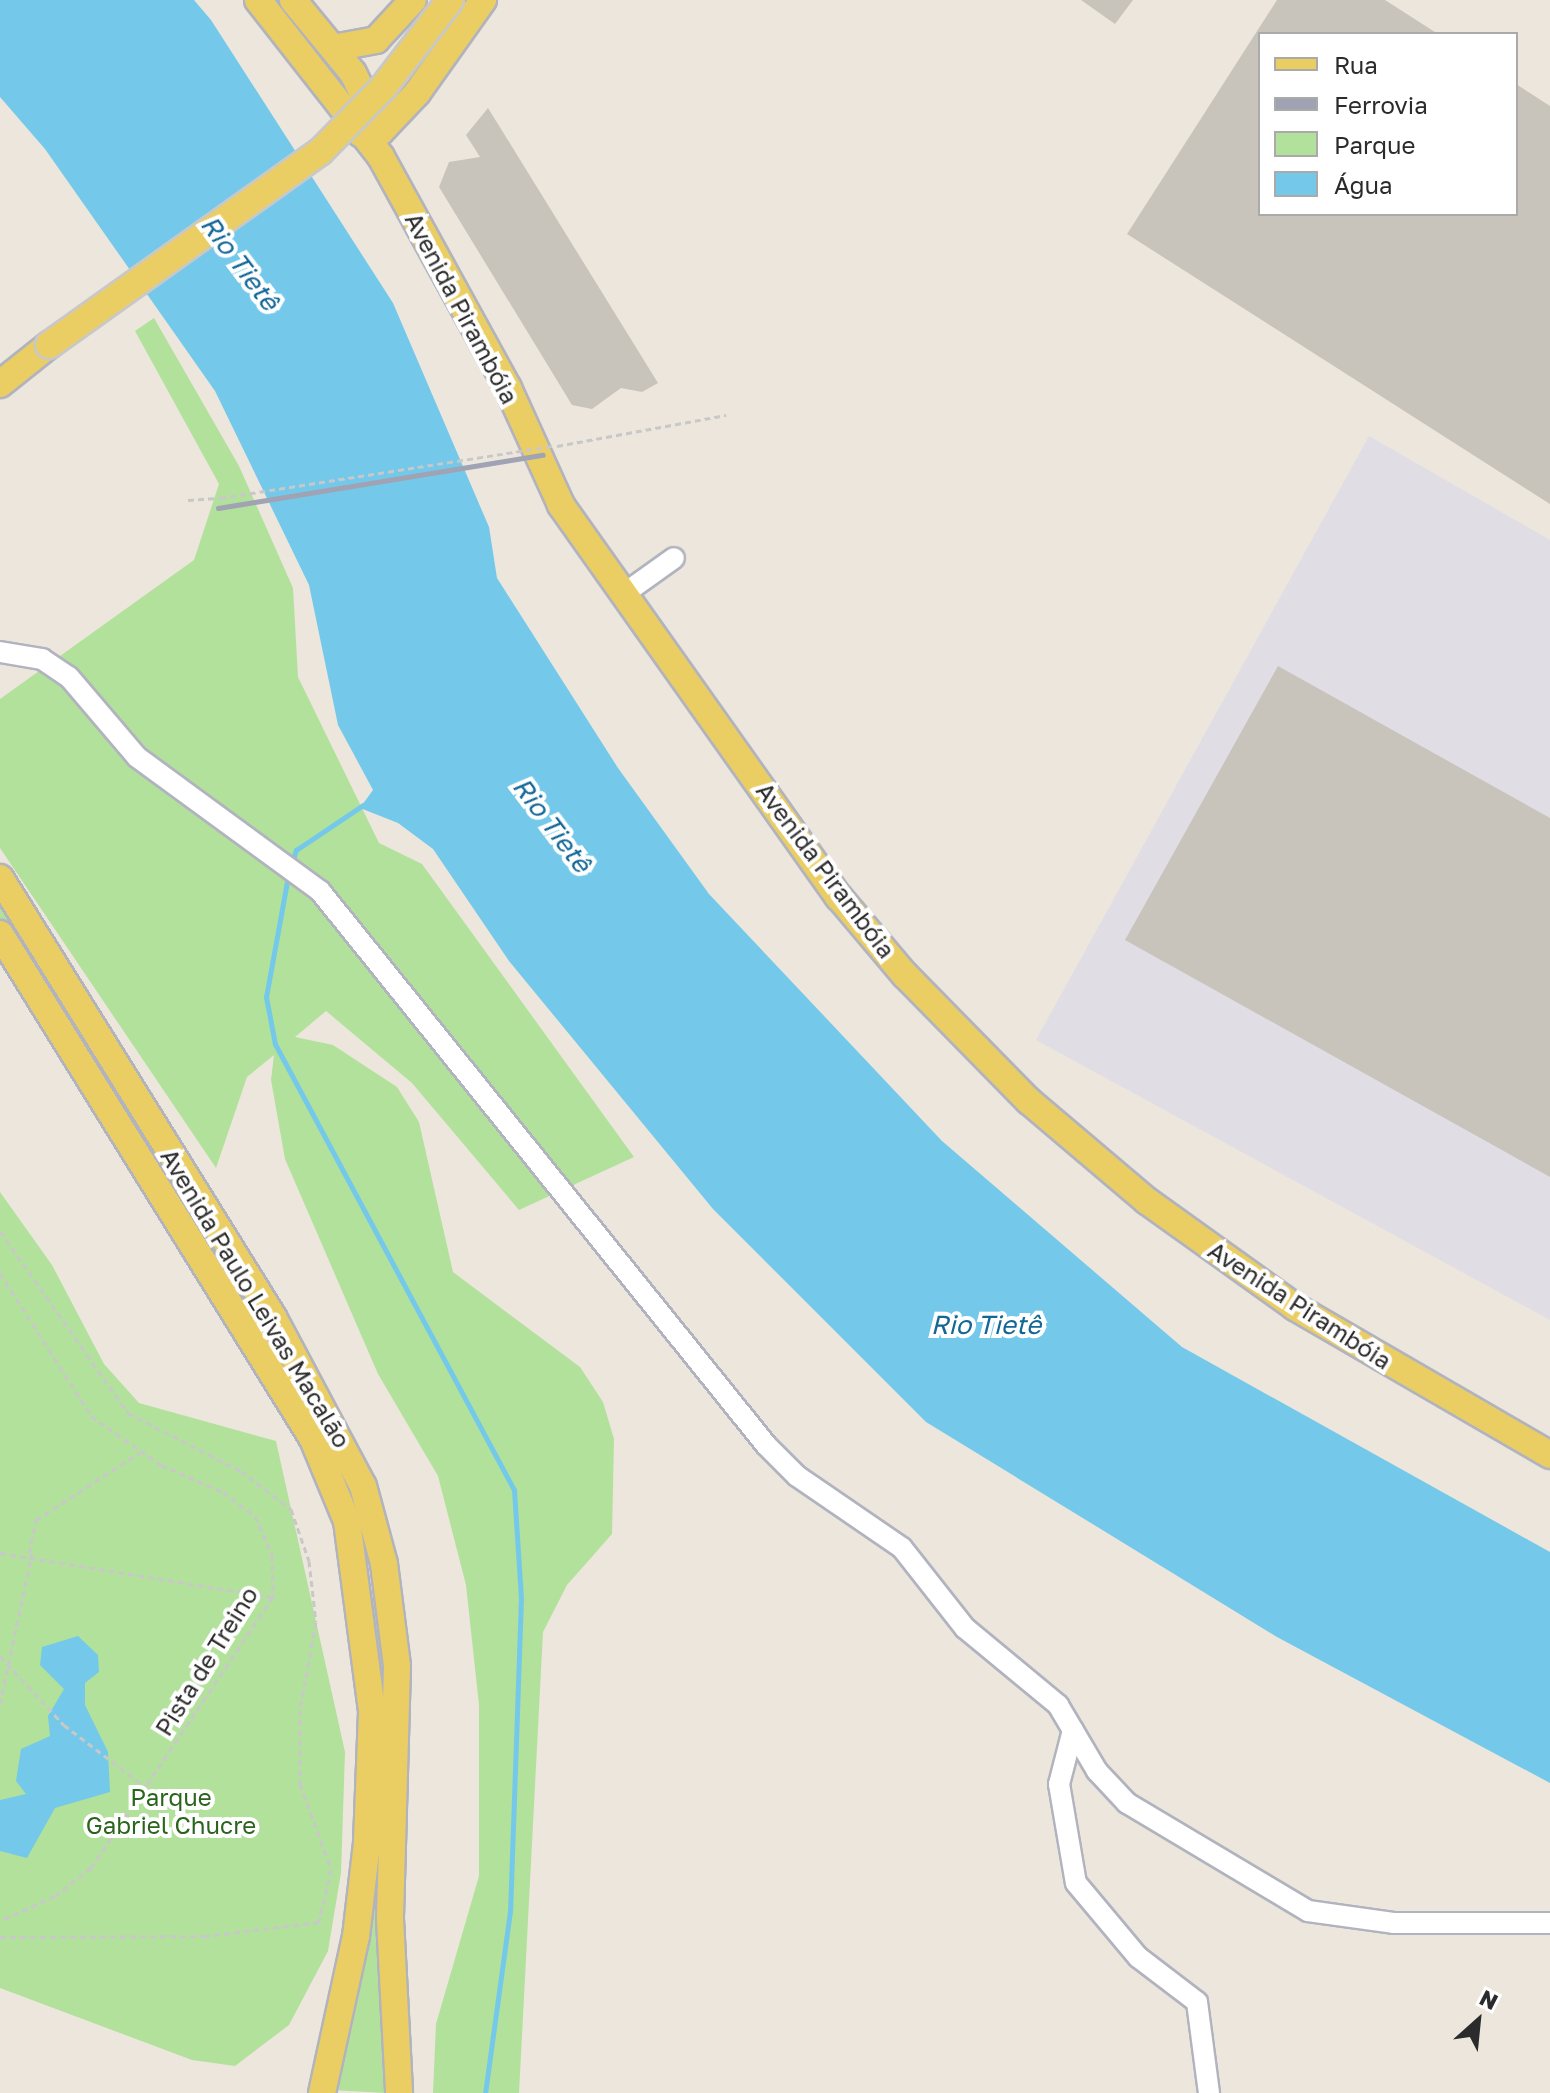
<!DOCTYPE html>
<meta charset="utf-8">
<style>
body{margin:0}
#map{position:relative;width:1550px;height:2093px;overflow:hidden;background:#ece6dd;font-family:"Golos Text",sans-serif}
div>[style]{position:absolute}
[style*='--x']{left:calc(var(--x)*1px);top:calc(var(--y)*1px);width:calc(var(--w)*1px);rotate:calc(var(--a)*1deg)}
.industrial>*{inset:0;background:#e0dde5}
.green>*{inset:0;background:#b2e19c}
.water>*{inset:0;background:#74c9ea}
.stream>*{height:5px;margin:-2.5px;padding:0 2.5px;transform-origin:2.5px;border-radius:2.5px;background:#74c9ea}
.building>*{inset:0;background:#c8c4bc}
.path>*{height:3px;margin-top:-1.5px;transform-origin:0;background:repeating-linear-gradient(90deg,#c8c8c8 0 6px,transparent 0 10px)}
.roads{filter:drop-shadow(2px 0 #b1b3be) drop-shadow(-2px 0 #b1b3be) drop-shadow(0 2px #b1b3be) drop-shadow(0 -2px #b1b3be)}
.minor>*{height:20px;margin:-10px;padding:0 10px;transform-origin:10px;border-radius:10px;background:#fff}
.major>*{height:26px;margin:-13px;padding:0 13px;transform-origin:13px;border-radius:13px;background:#ebce63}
.rail>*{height:5px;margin:-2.5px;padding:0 2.5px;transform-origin:2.5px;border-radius:2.5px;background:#a0a3b4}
.path-bridge>*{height:3px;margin-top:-1.5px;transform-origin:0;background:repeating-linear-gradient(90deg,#c8c8c8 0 6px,transparent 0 10px)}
.bridges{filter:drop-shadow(2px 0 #c8c8c8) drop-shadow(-2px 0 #c8c8c8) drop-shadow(0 2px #c8c8c8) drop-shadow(0 -2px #c8c8c8)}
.major-bridge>*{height:26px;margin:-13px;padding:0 13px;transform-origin:13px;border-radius:13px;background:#ebce63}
span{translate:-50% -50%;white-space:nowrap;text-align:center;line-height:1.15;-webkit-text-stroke:8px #fff;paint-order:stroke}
.street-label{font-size:24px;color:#2b2b2b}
.park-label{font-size:24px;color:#2b651d}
.water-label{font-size:26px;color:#126797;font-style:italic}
.legend{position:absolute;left:1258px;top:32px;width:260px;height:184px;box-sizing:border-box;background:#fff;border:2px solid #aaa;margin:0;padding:10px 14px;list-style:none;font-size:24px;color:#2b2b2b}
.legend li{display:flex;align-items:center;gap:16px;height:40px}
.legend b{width:40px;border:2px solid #aaa}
.north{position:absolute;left:1438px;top:1981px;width:80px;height:80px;-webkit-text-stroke:6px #fff;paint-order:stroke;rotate:27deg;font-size:22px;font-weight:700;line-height:32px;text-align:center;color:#2b2b2b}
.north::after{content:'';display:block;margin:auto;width:28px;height:36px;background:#2b2b2b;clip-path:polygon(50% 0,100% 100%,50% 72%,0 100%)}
</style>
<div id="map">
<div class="industrial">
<i style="clip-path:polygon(1369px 436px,1550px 540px,1550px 1320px,1036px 1040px)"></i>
</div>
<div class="green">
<i style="clip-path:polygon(154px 318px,239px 466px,293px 588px,298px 677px,379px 843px,422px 864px,634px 1157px,519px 1210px,412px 1083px,326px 1011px,295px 1037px,333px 1045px,397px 1087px,419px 1122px,453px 1272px,580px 1367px,603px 1402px,614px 1439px,612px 1534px,567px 1585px,543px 1632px,519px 2093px,433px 2093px,436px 2024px,479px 1876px,479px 1705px,466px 1585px,438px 1476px,378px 1374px,285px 1159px,271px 1080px,274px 1055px,247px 1077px,216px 1168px,0 848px,0 699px,194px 560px,219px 484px,135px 331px)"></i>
<i style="clip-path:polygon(0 902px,348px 1476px,383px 1648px,377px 1936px,386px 2093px,331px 2090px,375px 1650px,342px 1483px,0 918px)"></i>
<i style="clip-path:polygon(0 1192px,52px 1265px,104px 1364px,139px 1403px,276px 1441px,345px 1752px,341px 1873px,328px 1951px,289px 2025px,235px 2066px,192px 2060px,0 1988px)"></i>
</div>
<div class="water">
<i style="clip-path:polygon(0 0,194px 0,211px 20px,393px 303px,489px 527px,497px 578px,618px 768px,709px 894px,942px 1141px,1182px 1347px,1550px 1552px,1550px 1783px,1277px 1637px,926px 1422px,713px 1209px,509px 961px,433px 849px,398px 823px,360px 808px,373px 790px,338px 725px,309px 585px,215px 391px,45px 149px,0 97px)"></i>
<i style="clip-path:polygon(78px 1636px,98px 1655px,99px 1672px,85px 1683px,85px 1705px,108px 1752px,110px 1792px,55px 1808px,27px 1858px,0 1851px,0 1800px,26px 1794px,16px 1781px,21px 1749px,50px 1736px,48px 1716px,64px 1689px,40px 1665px,42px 1647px)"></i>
</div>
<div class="stream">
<i style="--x:292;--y:862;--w:13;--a:-72"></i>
<i style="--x:296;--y:850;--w:81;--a:-33.9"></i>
<i style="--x:288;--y:876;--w:123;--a:100.3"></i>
<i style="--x:266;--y:997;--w:48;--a:79.2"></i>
<i style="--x:275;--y:1044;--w:506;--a:61.81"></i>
<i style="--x:514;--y:1490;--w:108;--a:86.3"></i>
<i style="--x:521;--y:1598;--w:313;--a:92"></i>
<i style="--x:510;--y:1911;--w:184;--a:97.8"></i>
</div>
<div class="building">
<i style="clip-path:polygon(1081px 0,1133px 0,1115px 24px)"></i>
<i style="clip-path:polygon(1277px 0,1385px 0,1438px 34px,1260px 34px,1260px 214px,1516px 214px,1516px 84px,1550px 106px,1550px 504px,1127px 234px)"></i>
<i style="clip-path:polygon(488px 108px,658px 383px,642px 392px,621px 388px,592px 409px,572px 405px,439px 187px,449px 162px,480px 157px,466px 135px)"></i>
<i style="clip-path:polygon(1278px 666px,1550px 818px,1550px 1177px,1125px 940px)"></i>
</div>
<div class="path">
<i style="--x:557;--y:446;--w:172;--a:-10.4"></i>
<i style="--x:188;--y:500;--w:32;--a:-4"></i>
<i style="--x:0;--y:1231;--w:223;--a:54.9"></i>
<i style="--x:128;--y:1413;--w:127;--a:27.2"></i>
<i style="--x:241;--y:1471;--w:63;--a:37.2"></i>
<i style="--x:291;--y:1509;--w:55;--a:70.9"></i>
<i style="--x:309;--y:1561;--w:61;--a:83.5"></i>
<i style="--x:316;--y:1622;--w:89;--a:100.3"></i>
<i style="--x:300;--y:1710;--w:74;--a:90"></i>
<i style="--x:300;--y:1784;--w:90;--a:70"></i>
<i style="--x:331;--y:1869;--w:54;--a:102.8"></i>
<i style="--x:319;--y:1922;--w:114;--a:172.9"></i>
<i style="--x:206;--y:1936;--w:206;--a:179.7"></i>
<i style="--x:0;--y:1273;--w:169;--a:57.5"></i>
<i style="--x:91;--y:1416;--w:85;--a:35"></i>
<i style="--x:161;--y:1465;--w:68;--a:23.5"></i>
<i style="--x:223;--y:1492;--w:40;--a:37"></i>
<i style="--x:255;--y:1516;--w:43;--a:66.4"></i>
<i style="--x:272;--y:1555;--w:42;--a:88.6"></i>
<i style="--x:273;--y:1597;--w:326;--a:123.9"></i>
<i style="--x:91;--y:1868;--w:46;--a:142.1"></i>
<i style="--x:55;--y:1896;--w:60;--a:155.6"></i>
<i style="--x:0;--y:1553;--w:277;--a:9.2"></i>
<i style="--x:29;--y:1553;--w:34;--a:-78"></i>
<i style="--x:36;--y:1520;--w:123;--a:-33"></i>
<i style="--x:0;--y:1656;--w:94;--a:47.2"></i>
<i style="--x:64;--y:1725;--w:104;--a:37.2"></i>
<i style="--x:0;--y:1704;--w:154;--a:-78"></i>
</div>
<div class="roads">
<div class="minor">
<i style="--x:625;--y:593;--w:60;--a:-35.5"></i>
<i style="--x:0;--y:652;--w:43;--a:9.5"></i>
<i style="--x:42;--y:659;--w:32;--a:34"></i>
<i style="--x:69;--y:677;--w:105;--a:49.6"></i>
<i style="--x:137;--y:757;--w:227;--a:36.2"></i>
<i style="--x:320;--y:891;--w:711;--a:51.16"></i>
<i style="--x:766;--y:1445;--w:44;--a:45"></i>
<i style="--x:797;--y:1476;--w:127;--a:34.4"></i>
<i style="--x:902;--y:1548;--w:102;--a:51.8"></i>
<i style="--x:965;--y:1628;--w:121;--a:39.6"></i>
<i style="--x:1058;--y:1705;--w:77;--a:59.4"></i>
<i style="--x:1097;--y:1771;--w:44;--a:46.8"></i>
<i style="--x:1127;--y:1803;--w:211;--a:30.8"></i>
<i style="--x:1308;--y:1911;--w:86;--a:8"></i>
<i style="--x:1393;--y:1923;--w:157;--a:0"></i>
<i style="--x:1073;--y:1730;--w:56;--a:104.5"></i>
<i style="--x:1059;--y:1784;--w:100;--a:80.3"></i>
<i style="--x:1076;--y:1883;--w:97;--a:50"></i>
<i style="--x:1138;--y:1957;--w:74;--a:37.3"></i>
<i style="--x:1197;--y:2002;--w:92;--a:82.5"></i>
</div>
<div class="major">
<i style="--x:258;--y:0;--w:199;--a:51.9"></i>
<i style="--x:381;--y:157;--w:264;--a:61.2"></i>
<i style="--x:508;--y:388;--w:128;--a:65.6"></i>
<i style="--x:561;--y:505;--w:481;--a:54.7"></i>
<i style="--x:839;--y:897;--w:102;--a:49.8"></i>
<i style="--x:905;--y:975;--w:177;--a:45.5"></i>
<i style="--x:1029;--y:1101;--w:155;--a:40.3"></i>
<i style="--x:1147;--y:1201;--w:182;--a:35.6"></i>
<i style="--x:1295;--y:1307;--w:295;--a:30.1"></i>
<i style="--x:293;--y:0;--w:94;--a:50.6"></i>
<i style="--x:353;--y:73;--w:55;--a:63.9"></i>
<i style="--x:333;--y:48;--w:44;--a:-10.5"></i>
<i style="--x:376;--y:40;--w:54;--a:-47.2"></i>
<i style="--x:361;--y:134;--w:19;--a:-6"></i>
<i style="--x:380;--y:132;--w:54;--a:-46.5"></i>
<i style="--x:417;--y:93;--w:114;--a:-54.6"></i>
<i style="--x:0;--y:384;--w:63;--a:-38.5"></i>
<i style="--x:0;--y:878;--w:517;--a:58.12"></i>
<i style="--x:273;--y:1317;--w:191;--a:62"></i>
<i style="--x:363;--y:1486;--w:81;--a:74.9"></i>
<i style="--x:384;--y:1564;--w:103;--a:82.7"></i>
<i style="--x:397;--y:1666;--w:253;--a:91.6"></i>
<i style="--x:390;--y:1919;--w:174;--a:87"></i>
<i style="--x:0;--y:934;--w:594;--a:58.21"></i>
<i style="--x:313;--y:1439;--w:89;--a:67.5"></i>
<i style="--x:347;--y:1521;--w:193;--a:82.5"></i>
<i style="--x:372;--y:1712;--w:131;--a:92.2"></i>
<i style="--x:367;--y:1843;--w:94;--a:96.7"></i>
<i style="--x:356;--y:1936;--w:161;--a:102.2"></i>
</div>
</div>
<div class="rail">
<i style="--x:218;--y:508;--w:329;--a:-9.3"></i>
</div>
<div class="path-bridge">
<i style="--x:220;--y:498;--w:337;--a:-8.9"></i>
</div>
<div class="bridges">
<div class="major-bridge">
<i style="--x:49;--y:345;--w:333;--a:-35.5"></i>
<i style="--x:320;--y:152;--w:88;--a:-45.5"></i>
<i style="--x:382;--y:89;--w:112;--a:-52.6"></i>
</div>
</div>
<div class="street-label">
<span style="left:462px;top:308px;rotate:62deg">Avenida Pirambóia</span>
<span style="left:826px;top:870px;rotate:53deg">Avenida Pirambóia</span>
<span style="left:256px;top:1298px;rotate:59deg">Avenida Paulo Leivas Macalão</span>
<span style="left:1300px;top:1305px;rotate:33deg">Avenida Pirambóia</span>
<span style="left:206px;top:1661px;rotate:-58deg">Pista de Treino</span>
</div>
<div class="park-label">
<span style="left:171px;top:1811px">Parque<br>Gabriel Chucre</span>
</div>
<div class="water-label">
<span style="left:240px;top:263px;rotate:53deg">Rio Tietê</span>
<span style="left:552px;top:825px;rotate:53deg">Rio Tietê</span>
<span style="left:986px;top:1325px">Rio Tietê</span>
</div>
<ul class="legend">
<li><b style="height:10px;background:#ebce63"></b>Rua</li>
<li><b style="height:10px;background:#a0a3b4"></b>Ferrovia</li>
<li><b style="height:22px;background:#b2e19c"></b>Parque</li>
<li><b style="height:22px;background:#74c9ea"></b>Água</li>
</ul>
<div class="north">N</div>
</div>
